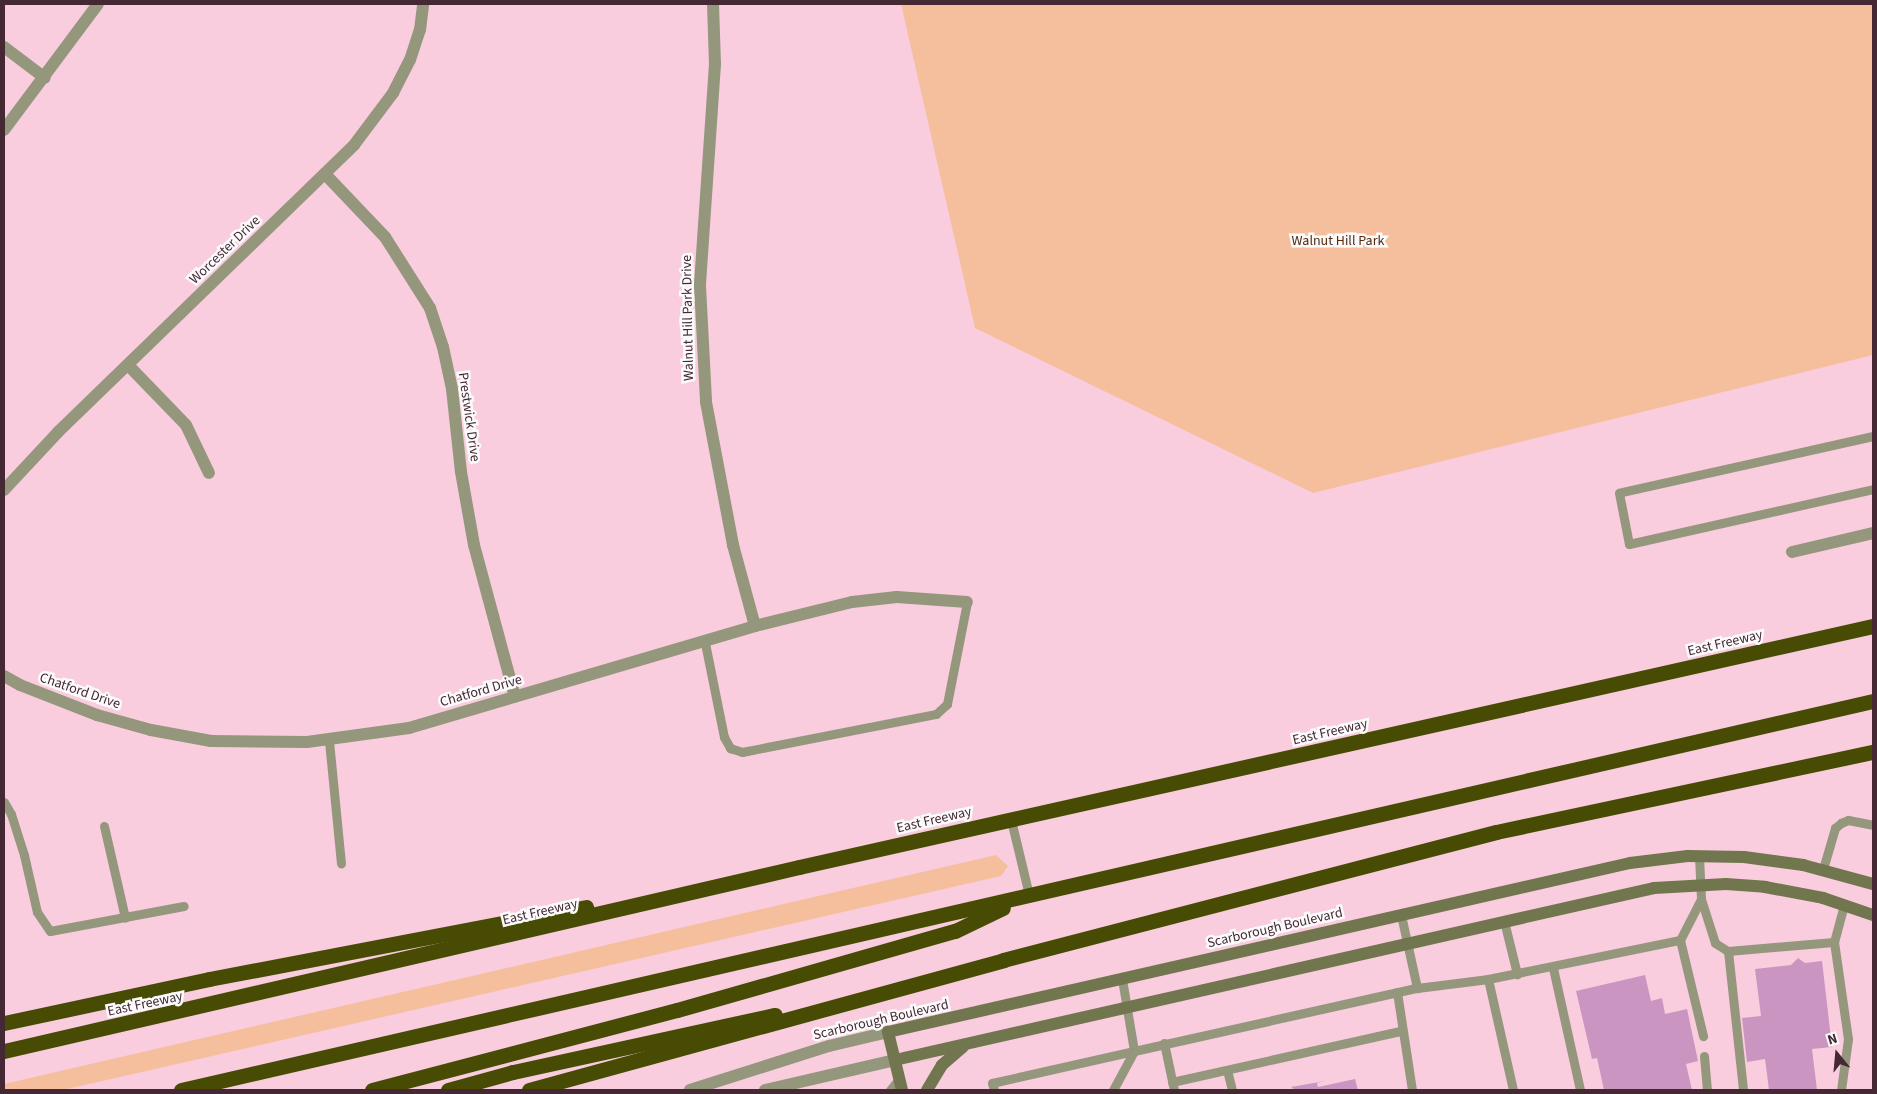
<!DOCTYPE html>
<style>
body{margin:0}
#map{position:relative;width:1877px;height:1094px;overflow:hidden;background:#f9cdde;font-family:"Source Sans 3",sans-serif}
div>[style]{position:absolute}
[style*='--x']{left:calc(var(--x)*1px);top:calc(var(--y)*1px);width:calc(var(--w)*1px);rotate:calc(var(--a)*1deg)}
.green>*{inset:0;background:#f5bf9e}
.building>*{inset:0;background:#ca95c0}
.lane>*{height:9px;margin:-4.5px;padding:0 4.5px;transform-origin:4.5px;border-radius:4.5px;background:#94977c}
.street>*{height:12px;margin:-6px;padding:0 6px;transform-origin:6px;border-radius:6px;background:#94977c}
.secondary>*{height:12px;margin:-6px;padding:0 6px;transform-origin:6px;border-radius:6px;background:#72764e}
.highway>*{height:15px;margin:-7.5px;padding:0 7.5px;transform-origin:7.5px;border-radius:7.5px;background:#474b03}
span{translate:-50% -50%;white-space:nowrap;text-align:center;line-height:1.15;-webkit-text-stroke:5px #fbfbfb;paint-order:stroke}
.park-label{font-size:14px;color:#532c11}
.street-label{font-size:14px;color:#442834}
.frame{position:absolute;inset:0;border:5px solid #442834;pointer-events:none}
.north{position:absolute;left:1812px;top:1029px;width:50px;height:50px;-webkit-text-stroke:4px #fbfbfb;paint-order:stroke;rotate:343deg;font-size:14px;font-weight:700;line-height:20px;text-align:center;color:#442834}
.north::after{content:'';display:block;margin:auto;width:18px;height:22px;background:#442834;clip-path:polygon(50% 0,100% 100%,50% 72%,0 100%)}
</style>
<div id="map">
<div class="green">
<i style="clip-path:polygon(901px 4px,1873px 4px,1873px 355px,1313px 493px,975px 328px)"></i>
<i style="clip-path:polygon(996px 855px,1008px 866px,1001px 876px,63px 1090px,4px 1090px,4px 1084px)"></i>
</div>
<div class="building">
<i style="clip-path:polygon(1798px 958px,1805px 963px,1822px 961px,1832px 1047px,1812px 1049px,1817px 1090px,1769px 1090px,1765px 1059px,1747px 1062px,1742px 1018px,1761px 1016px,1755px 969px,1791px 965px)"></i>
<i style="clip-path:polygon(1645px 975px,1651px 1001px,1662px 998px,1665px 1014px,1687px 1009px,1698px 1061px,1686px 1064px,1692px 1090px,1604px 1090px,1597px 1058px,1592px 1059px,1576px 991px)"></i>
<i style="clip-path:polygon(1355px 1079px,1358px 1090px,1295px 1090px,1291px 1087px,1325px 1081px,1317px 1083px,1318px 1087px)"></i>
</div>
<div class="lane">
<i style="--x:1873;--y:436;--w:260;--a:167.4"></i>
<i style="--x:1619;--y:493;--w:52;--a:78.9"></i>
<i style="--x:1629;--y:544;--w:250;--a:-12.7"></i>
<i style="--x:705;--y:643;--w:96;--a:78.6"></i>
<i style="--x:724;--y:737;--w:13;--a:61"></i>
<i style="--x:730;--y:748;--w:13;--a:18"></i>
<i style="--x:742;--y:752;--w:198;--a:-11.1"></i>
<i style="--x:936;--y:714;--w:15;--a:-42"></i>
<i style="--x:947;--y:704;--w:104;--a:-78.9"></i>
<i style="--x:329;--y:741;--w:123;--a:84.4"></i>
<i style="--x:4;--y:802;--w:14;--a:60"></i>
<i style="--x:11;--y:814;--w:43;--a:72.4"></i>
<i style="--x:24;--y:855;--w:58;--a:77.2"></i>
<i style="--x:37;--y:912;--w:23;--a:56"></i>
<i style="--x:50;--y:931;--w:136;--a:-10.6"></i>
<i style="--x:1011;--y:820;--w:77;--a:76.5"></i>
<i style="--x:104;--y:826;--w:94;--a:77.1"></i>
<i style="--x:1699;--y:856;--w:43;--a:87.3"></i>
<i style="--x:1701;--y:899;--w:46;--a:117.1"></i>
<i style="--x:1680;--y:940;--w:99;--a:76.5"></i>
<i style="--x:1823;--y:869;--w:43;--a:-73.7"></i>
<i style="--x:1835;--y:828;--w:8;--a:-40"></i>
<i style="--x:1841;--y:823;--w:8;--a:-23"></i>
<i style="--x:1848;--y:820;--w:25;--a:11"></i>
<i style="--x:1701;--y:899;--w:46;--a:72.3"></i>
<i style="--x:1715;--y:943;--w:15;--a:32"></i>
<i style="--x:1728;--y:951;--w:106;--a:-4.9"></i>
<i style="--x:1401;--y:915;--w:75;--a:77.6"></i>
<i style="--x:1504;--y:921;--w:55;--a:76.2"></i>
<i style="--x:1728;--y:951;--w:140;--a:83.8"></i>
<i style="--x:1553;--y:968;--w:125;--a:77.5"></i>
<i style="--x:1122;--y:979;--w:73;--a:80.5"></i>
<i style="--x:1134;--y:1051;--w:290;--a:-12.6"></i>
<i style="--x:1417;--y:988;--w:72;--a:-7.2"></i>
<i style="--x:1488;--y:979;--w:114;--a:77.3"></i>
<i style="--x:1488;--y:979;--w:196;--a:-11.5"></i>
<i style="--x:1397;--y:992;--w:99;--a:81.3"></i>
<i style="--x:1164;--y:1043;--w:48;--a:78"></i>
<i style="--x:1704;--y:1056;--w:34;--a:85"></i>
<i style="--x:1227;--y:1070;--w:21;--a:76"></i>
<i style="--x:1172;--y:1082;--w:235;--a:-12.6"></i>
<i style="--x:890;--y:1090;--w:14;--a:-51"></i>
<i style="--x:994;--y:1090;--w:7;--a:-106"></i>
<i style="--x:992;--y:1083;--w:146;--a:-12.7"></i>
<i style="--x:1113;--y:1090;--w:44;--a:-61.7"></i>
<i style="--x:1841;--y:1090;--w:51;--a:-82.2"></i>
<i style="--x:1848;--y:1039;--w:98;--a:-98.2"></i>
<i style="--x:1834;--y:942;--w:39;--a:-75"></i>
</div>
<div class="street">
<i style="--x:713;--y:4;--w:60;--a:88.1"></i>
<i style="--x:715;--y:64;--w:223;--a:93.9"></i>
<i style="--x:700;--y:286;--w:116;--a:87"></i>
<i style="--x:706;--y:402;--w:146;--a:79.3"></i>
<i style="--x:733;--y:545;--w:84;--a:74.8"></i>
<i style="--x:4;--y:47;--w:51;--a:37.1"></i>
<i style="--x:4;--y:130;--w:157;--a:-53.3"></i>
<i style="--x:325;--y:174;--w:87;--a:46.4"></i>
<i style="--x:385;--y:237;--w:84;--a:57.6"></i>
<i style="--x:430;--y:308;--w:41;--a:71.6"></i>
<i style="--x:443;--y:347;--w:43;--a:77.9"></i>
<i style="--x:452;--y:389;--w:83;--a:83.8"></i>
<i style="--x:461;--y:472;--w:74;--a:79.9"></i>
<i style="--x:474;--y:545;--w:157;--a:74.9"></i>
<i style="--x:128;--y:365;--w:83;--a:46"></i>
<i style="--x:186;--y:425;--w:53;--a:64.4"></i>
<i style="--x:4;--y:490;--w:79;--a:-47"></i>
<i style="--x:58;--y:432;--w:412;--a:-44.1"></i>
<i style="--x:354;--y:145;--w:65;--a:-53.1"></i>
<i style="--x:393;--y:93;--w:37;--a:-63"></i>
<i style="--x:410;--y:60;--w:32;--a:-72"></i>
<i style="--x:420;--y:30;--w:26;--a:-83"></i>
<i style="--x:1792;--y:552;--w:83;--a:-13.2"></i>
<i style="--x:4;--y:676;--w:18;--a:29"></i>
<i style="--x:20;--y:685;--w:83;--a:21.3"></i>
<i style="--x:97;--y:715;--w:56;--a:15.5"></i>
<i style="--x:151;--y:730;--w:61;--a:10.4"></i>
<i style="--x:211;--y:741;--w:96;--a:0.6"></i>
<i style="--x:307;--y:742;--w:103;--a:-7.8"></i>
<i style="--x:409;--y:728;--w:361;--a:-16.4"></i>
<i style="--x:755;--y:626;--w:100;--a:-13.9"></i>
<i style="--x:852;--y:602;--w:45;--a:-6.3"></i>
<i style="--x:897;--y:597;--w:70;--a:4.1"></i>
<i style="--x:690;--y:1090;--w:146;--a:-17.6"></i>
<i style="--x:829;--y:1046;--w:61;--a:-13.3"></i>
<i style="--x:765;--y:1090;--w:133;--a:-13"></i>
</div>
<div class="secondary">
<i style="--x:895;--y:1060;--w:778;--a:-12.77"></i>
<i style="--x:1654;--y:888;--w:72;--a:-3.2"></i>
<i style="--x:1726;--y:884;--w:39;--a:4"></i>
<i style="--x:1765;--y:887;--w:59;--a:10.7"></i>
<i style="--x:1823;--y:898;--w:53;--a:18.8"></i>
<i style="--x:902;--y:1090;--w:60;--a:-103.6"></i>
<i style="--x:888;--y:1032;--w:761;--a:-12.83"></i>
<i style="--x:1630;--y:863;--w:58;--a:-6.9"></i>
<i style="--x:1688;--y:856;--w:56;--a:1"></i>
<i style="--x:1744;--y:857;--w:60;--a:7.7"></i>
<i style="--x:1803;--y:865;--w:73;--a:15.2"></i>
<i style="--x:927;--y:1090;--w:29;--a:-59"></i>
<i style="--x:942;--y:1065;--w:28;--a:-41"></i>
</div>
<div class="highway">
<i style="--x:4;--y:1023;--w:210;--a:-12.1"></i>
<i style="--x:209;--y:979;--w:384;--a:-10.8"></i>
<i style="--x:4;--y:1051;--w:816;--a:-13.03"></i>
<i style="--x:799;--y:867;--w:1101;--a:-12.65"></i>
<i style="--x:181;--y:1090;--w:1736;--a:-12.95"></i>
<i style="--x:372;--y:1090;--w:315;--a:-14.7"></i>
<i style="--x:677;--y:1010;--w:289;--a:-15.9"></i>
<i style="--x:955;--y:931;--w:53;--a:-25.6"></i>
<i style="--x:448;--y:1090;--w:67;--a:-15.5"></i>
<i style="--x:513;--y:1072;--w:268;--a:-12.3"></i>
<i style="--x:529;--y:1090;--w:492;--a:-15.3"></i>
<i style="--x:1003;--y:960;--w:509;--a:-14.55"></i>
<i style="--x:1496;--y:832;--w:385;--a:-12"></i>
</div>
<div class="park-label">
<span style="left:1338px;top:241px">Walnut Hill Park</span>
</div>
<div class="street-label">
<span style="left:225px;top:250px;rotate:-44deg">Worcester Drive</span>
<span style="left:688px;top:318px;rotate:-91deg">Walnut Hill Park Drive</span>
<span style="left:469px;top:417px;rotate:82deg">Prestwick Drive</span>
<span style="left:1725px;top:643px;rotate:-13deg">East Freeway</span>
<span style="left:80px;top:691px;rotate:19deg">Chatford Drive</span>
<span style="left:481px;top:691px;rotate:-16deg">Chatford Drive</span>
<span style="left:1330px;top:732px;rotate:-13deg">East Freeway</span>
<span style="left:934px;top:820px;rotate:-13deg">East Freeway</span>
<span style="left:540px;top:912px;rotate:-13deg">East Freeway</span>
<span style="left:1275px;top:928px;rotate:-13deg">Scarborough Boulevard</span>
<span style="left:145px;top:1004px;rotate:-12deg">East Freeway</span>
<span style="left:881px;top:1020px;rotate:-13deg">Scarborough Boulevard</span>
</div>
<div class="frame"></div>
<div class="north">N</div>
</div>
